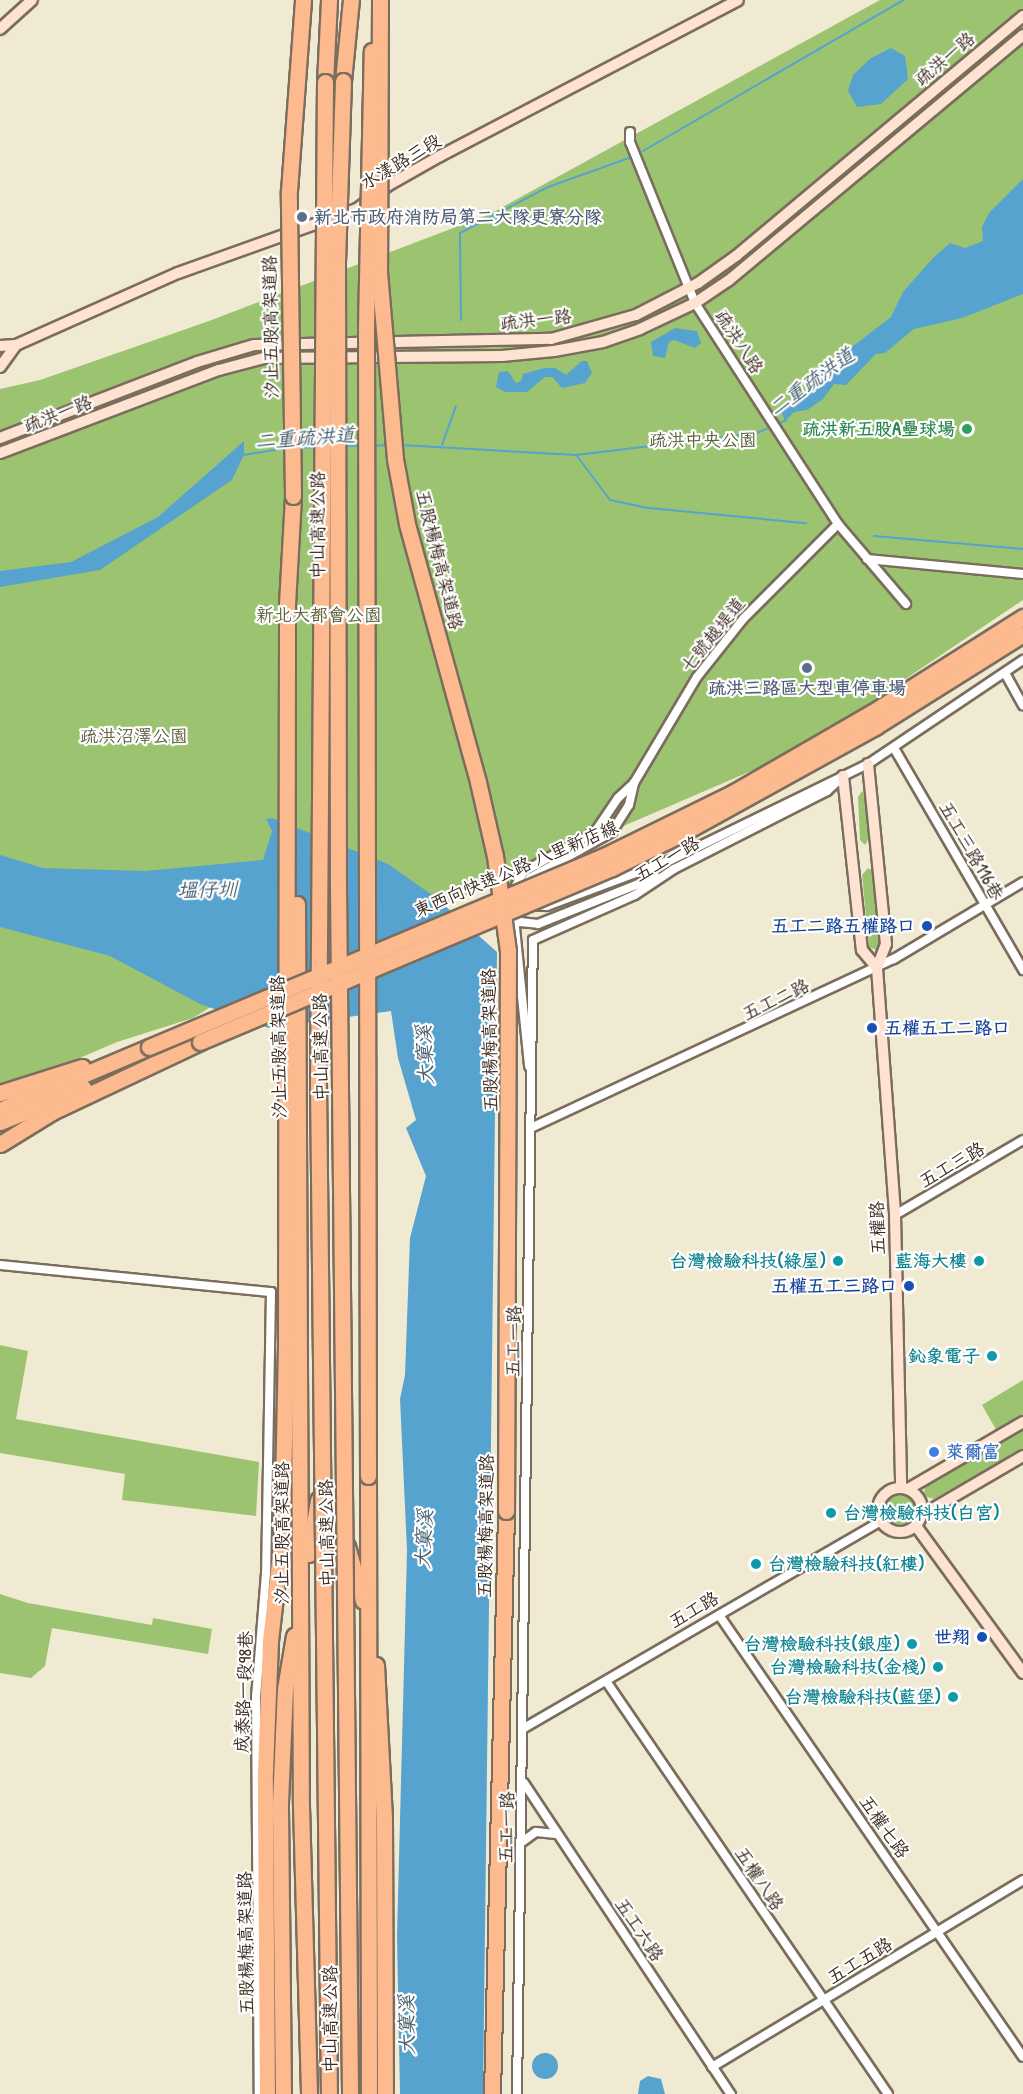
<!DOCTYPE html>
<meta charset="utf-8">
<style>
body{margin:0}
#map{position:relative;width:1023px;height:2094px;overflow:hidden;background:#f1ead2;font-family:"Patrick Hand","LXGW WenKai TC",sans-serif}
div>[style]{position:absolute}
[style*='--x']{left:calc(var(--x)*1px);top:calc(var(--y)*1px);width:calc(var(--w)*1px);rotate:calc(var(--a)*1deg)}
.green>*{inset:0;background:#9cc470}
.round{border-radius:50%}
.water>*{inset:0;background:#56a3cf}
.stream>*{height:2px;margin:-1px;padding:0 1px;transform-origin:1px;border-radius:1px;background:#56a3cf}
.roads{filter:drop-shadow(2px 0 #7b6d5d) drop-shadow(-2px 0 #7b6d5d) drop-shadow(0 2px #7b6d5d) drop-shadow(0 -2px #7b6d5d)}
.street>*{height:8px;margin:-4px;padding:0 4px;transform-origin:4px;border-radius:4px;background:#fff}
.secondary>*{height:10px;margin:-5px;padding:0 5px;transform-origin:5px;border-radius:5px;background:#fee3d2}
.secondary>.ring{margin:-5px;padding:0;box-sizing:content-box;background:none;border:10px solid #fee3d2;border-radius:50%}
.highway>*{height:15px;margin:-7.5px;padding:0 7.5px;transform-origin:7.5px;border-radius:7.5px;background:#fcba8e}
.bridges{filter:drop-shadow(2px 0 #7b6d5d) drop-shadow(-2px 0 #7b6d5d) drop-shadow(0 2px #7b6d5d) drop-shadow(0 -2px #7b6d5d)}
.highway-bridge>*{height:15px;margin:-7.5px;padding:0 7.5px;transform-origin:7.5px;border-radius:7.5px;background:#fcba8e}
.dots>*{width:16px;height:16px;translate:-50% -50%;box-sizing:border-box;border:3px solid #fff;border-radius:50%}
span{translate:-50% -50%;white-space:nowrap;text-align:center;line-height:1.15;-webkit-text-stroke:4.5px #fff;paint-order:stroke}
.street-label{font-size:18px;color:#3b2a1e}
.service-label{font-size:18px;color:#4e5e75;font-weight:700}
.left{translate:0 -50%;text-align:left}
.leisure-label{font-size:18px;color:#27864d;font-weight:700}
.right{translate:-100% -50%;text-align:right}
.park-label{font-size:18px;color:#5d603b}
.transit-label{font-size:18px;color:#164399;font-weight:700}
.culture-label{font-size:18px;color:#0d838f;font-weight:700}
.shop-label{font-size:18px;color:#366cbe;font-weight:700}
.water-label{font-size:20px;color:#47606e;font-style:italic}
</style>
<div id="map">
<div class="green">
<i style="clip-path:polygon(880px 0,1023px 0,1023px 600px,800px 750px,605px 834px,497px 892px,485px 885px,386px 937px,238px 990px,193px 1018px,117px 1042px,24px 1082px,0 1088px,0 389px,40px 380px,209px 321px,490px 214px)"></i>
<i style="clip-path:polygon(862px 791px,867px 799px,869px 838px,865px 845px,860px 840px,858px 797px)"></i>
<i style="clip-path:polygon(868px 868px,874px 872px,879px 945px,876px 950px,869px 947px,862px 875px)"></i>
<i style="clip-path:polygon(0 1345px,28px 1351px,16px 1419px,259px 1462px,256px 1516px,122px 1500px,125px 1474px,0 1453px)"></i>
<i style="clip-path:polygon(1023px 1380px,1023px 1418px,998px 1433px,982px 1405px)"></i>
<i style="clip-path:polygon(1023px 1426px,1023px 1449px,934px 1499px,924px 1496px,925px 1484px)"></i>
<i class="round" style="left:884px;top:1493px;width:32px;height:32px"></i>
<i style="clip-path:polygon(0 1594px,28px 1603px,152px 1625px,153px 1618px,212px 1629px,208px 1654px,52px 1628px,45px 1666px,31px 1678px,0 1673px)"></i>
</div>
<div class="water">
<i style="clip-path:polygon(891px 48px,905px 56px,908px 79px,881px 104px,857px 107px,848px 91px,853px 75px,871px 58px)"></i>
<i style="clip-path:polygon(1023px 179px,1023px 294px,962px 318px,914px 329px,885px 353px,876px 354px,846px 385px,834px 384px,823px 399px,807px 410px,794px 412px,785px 421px,779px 406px,789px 404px,798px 391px,806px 391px,818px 373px,891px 317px,903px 292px,933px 258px,950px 243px,965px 248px,983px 241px,982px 227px,989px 213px)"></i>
<i style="clip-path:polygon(675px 328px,697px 331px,701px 343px,695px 348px,674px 340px,669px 342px,665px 358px,653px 356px,651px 342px)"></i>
<i style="clip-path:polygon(582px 361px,587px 361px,592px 373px,585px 383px,562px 388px,552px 377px,545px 377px,527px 392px,505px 392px,496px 387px,499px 372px,508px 371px,516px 383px,521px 381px,523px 374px,544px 368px,555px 368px,566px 375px)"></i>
<i style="clip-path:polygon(244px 441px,244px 455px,232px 480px,100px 570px,0 587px,0 571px,71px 562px,158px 517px)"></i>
<i style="clip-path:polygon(272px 818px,388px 864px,435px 897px,497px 952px,483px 2094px,400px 2094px,397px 1936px,407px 1550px,400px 1399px,405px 1375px,410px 1238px,426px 1176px,406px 1128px,416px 1120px,398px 1058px,391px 1011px,269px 1028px,200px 1004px,110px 956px,0 927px,0 855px,43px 868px,145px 871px,263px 860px,272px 831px,266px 819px)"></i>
<i class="round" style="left:532px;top:2053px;width:26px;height:26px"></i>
<i style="clip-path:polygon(648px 2076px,661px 2079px,665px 2094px,638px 2094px,640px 2081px)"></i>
</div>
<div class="stream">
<i style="--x:643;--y:151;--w:301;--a:-30.1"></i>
<i style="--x:461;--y:320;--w:87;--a:-90.7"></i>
<i style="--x:460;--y:233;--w:99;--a:-27.6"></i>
<i style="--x:548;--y:187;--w:86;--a:-19.7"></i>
<i style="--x:401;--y:445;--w:175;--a:3.3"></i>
<i style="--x:576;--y:455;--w:182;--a:-6.9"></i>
<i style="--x:757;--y:433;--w:32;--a:-24"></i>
<i style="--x:442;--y:445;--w:41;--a:-70.3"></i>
<i style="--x:344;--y:446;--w:15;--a:0"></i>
<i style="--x:371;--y:446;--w:18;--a:-3"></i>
<i style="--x:299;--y:448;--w:18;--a:-3"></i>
<i style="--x:243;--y:455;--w:45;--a:-9"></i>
<i style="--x:577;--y:456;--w:55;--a:53.1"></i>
<i style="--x:610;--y:500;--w:40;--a:12"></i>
<i style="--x:649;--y:508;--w:158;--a:5.5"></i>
<i style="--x:874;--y:536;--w:150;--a:5"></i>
</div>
<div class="roads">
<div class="street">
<i style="--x:630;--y:132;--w:10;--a:90"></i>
<i style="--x:630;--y:142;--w:174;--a:68"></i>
<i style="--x:695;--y:303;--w:263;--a:57.1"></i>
<i style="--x:838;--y:524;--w:105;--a:49.6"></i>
<i style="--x:867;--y:559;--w:157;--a:5.5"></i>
<i style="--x:1005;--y:673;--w:37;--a:61"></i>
<i style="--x:894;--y:748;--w:257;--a:59.8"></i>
<i style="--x:524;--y:886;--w:10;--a:-53"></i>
<i style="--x:530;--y:878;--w:94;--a:-29.3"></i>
<i style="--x:612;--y:832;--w:32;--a:-58"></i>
<i style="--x:629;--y:805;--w:23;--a:-77"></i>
<i style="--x:634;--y:783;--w:123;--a:-59.3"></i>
<i style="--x:697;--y:677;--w:75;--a:-51.5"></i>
<i style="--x:744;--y:618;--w:133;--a:-45"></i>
<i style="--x:512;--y:893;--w:24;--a:-62"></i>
<i style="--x:523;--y:872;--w:82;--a:-29.1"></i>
<i style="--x:595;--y:832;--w:41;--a:-55.9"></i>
<i style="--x:618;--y:798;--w:22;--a:-43"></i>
<i style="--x:528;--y:905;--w:19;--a:3"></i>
<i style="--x:547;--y:906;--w:132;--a:-20.4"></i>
<i style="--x:671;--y:860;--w:219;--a:-26"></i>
<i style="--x:868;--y:764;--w:187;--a:-33.9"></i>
<i style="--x:513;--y:908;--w:159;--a:84.2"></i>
<i style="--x:514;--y:914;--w:10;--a:53"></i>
<i style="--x:520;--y:922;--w:18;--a:6"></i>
<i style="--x:538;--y:924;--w:127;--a:-21.7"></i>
<i style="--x:533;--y:1127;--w:398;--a:-25"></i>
<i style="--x:894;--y:959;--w:150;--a:-30.8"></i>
<i style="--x:895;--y:1215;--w:148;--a:-30.4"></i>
<i style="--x:0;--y:1265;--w:272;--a:5.7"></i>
<i style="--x:271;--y:1292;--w:281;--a:91"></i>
<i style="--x:266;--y:1573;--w:124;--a:94.6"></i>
<i style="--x:256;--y:1697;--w:397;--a:89.6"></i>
<i style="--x:719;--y:1615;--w:536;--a:55.48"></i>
<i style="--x:606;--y:1681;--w:500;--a:55.67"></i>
<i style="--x:524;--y:1728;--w:413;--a:-30.1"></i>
<i style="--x:524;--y:1783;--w:374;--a:56.4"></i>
<i style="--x:522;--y:1842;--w:17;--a:-36"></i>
<i style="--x:536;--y:1832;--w:20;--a:6"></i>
<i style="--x:712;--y:2067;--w:363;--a:-31"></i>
<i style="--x:517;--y:2094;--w:1154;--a:-89.21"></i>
<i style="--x:533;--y:940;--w:111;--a:-23.8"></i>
<i style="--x:635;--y:895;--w:47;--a:-33.7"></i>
<i style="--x:674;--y:869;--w:172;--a:-27"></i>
<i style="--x:827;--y:791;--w:22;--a:-43"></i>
</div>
<div class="secondary">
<i style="--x:0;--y:29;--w:43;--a:-42.2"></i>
<i style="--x:0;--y:346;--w:16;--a:-4"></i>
<i style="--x:16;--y:345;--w:177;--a:-24"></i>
<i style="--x:178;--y:273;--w:190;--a:-19.7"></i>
<i style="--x:357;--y:209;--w:38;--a:-37"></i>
<i style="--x:387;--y:186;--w:61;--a:-29.5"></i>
<i style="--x:440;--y:156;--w:336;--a:-27.6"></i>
<i style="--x:0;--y:367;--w:27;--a:-54"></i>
<i style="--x:0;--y:438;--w:211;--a:-21.1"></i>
<i style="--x:197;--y:362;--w:59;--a:-16.6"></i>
<i style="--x:254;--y:345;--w:297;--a:-1.2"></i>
<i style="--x:551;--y:339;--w:88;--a:-15.8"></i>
<i style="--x:636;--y:315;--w:70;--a:-27.3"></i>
<i style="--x:698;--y:283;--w:47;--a:-35.4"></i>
<i style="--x:736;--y:256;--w:374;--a:-39.9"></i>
<i style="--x:0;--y:453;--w:234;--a:-20.8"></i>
<i style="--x:219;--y:370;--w:47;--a:-14.9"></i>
<i style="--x:264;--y:358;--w:238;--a:-0.5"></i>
<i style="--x:502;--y:356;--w:52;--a:-5.5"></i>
<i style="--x:554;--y:351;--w:50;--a:-10.4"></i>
<i style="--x:603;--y:342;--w:39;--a:-19"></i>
<i style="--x:640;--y:329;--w:61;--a:-25.3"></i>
<i style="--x:695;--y:303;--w:40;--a:-34"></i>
<i style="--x:728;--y:281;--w:384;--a:-39.8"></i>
<i style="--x:868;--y:764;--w:181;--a:84.3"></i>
<i style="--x:886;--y:944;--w:26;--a:111"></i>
<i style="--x:877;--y:968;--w:248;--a:85.8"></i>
<i style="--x:895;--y:1215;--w:273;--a:88.7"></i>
<i style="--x:843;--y:776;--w:175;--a:83.8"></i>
<i style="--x:862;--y:950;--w:23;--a:50"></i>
<i class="ring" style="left:878px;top:1488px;width:34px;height:34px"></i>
<i style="--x:908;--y:1489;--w:133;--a:-30.2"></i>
<i style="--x:922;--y:1515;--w:117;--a:-30.3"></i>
<i style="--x:916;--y:1526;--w:182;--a:53.9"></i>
</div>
<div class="highway">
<i style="--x:343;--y:81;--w:81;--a:-84.4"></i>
<i style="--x:325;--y:82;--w:82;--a:-87.2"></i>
<i style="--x:297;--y:904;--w:902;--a:89.75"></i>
<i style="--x:301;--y:1806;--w:288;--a:88.4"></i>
<i style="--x:0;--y:1093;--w:86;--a:-17.6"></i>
<i style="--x:0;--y:1110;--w:162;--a:-22.9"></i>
<i style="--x:0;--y:1122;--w:90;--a:-22.3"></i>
<i style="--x:0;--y:1144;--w:61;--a:-31.6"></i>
<i style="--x:52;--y:1112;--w:164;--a:-25.3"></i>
<i style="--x:368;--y:1476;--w:618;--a:89.91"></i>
<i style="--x:347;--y:1546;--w:57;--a:73.8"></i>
<i style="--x:309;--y:1554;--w:55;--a:-80.5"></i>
<i style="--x:376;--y:1665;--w:154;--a:87"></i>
<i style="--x:384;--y:1819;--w:275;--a:89.8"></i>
<i style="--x:267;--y:2094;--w:323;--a:-90.4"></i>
<i style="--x:265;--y:1771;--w:130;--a:-87.8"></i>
<i style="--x:270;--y:1641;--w:107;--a:-83.5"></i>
<i style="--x:282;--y:1535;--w:191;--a:-88.8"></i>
<i style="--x:286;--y:1344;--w:740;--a:-89.92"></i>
<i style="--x:287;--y:604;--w:108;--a:-86.8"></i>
<i style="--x:283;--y:2094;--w:291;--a:-90.6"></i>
<i style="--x:280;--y:1803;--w:114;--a:-87.5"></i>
<i style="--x:285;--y:1689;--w:54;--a:-80.4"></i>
<i style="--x:492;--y:2094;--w:583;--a:-88.62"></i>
</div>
</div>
<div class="bridges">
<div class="highway-bridge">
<i style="--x:380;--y:0;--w:272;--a:90.2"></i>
<i style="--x:379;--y:272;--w:188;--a:85.1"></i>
<i style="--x:395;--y:459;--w:66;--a:79.5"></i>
<i style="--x:407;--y:524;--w:268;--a:74.6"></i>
<i style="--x:478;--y:782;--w:76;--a:77.1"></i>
<i style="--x:495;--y:856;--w:96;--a:82.2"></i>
<i style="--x:508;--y:951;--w:560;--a:90.2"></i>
<i style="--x:343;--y:81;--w:180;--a:91.9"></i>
<i style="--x:337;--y:261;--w:626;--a:89.91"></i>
<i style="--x:338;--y:887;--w:1207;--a:89.43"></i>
<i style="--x:325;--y:82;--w:1001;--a:90.4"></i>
<i style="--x:318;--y:1083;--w:1011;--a:89.38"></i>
<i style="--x:293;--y:496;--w:305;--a:-90.8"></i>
<i style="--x:289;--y:191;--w:192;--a:-85.8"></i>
<i style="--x:200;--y:1042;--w:447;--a:-22.9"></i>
<i style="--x:612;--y:868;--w:77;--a:-26.2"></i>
<i style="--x:681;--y:834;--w:222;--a:-28.9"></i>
<i style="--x:875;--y:727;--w:175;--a:-32.1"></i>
<i style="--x:149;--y:1047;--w:493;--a:-22.8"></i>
<i style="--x:604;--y:856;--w:145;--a:-26.2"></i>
<i style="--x:734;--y:792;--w:158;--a:-30"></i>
<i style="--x:871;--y:713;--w:180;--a:-32.3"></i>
<i style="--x:368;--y:1476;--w:1149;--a:-90.1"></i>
<i style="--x:366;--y:327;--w:276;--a:-88.8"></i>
</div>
</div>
<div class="dots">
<i style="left:302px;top:217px;background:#5c6f8a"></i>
<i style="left:967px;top:429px;background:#2e9e5b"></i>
<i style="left:807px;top:668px;background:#5c6f8a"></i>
<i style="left:927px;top:926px;background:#1a4fb4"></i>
<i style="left:872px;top:1028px;background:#1a4fb4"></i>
<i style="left:838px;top:1261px;background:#0f9aa8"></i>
<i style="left:979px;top:1261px;background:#0f9aa8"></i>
<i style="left:909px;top:1286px;background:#1a4fb4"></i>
<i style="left:992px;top:1356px;background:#0f9aa8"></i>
<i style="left:934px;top:1452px;background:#3f7fe0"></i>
<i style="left:831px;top:1513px;background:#0f9aa8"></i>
<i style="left:756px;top:1564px;background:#0f9aa8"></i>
<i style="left:982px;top:1637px;background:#1a4fb4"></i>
<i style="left:912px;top:1644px;background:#0f9aa8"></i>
<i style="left:938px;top:1667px;background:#0f9aa8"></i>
<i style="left:953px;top:1697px;background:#0f9aa8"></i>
</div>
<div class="street-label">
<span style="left:945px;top:59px;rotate:-40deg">疏洪一路</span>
<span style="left:401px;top:162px;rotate:-31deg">水漾路三段</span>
<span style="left:536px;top:320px;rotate:-6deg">疏洪一路</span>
<span style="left:271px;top:327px;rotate:-91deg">汐止五股高架道路</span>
<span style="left:739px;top:342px;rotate:57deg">疏洪八路</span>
<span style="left:58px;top:414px;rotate:-21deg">疏洪一路</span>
<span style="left:318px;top:525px;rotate:-90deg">中山高速公路</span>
<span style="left:439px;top:560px;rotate:76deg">五股楊梅高架道路</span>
<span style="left:713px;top:635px;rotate:-51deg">七號越堤道</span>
<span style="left:971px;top:851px;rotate:60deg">五工三路116巷</span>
<span style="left:667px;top:859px;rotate:-30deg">五工一路</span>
<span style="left:516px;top:869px;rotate:-23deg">東西向快速公路 八里新店線</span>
<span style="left:776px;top:1000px;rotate:-26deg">五工二路</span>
<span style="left:490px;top:1040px;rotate:-91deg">五股楊梅高架道路</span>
<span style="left:279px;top:1047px;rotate:-91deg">汐止五股高架道路</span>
<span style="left:321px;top:1047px;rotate:-91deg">中山高速公路</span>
<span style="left:952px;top:1165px;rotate:-30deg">五工三路</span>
<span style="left:878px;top:1228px;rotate:-92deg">五權路</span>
<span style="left:514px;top:1341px;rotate:-89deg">五工一路</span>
<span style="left:486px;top:1526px;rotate:-89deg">五股楊梅高架道路</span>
<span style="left:282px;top:1533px;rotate:-90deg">汐止五股高架道路</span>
<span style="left:327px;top:1533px;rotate:-91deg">中山高速公路</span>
<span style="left:694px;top:1610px;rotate:-30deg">五工路</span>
<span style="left:244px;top:1692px;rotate:-88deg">成泰路一段98巷</span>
<span style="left:507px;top:1827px;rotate:-89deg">五工一路</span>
<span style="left:884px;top:1827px;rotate:55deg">五權七路</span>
<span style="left:759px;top:1879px;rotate:56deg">五權八路</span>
<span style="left:639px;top:1930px;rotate:56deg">五工六路</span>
<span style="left:246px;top:1943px;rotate:-91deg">五股楊梅高架道路</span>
<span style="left:860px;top:1961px;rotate:-31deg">五工五路</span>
<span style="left:330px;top:2019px;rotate:-90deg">中山高速公路</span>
</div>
<div class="service-label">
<span class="left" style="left:314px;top:217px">新北市政府消防局第二大隊更寮分隊</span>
<span style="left:807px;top:688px">疏洪三路區大型車停車場</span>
</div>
<div class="leisure-label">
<span class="right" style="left:955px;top:429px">疏洪新五股A壘球場</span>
</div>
<div class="park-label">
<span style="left:703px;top:440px">疏洪中央公園</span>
<span style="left:319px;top:615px">新北大都會公園</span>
<span style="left:134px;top:736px">疏洪沼澤公園</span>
</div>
<div class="transit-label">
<span class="right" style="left:915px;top:926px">五工二路五權路口</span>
<span class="left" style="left:884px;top:1028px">五權五工二路口</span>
<span class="right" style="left:897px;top:1286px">五權五工三路口</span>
<span class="right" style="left:970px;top:1637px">世翔</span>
</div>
<div class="culture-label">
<span class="right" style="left:826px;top:1261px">台灣檢驗科技(綠屋)</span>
<span class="right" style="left:967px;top:1261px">藍海大樓</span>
<span class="right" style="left:980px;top:1356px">鈊象電子</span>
<span class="left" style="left:843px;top:1513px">台灣檢驗科技(白宮)</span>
<span class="left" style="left:768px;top:1564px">台灣檢驗科技(紅樓)</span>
<span class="right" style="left:900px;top:1644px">台灣檢驗科技(銀座)</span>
<span class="right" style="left:926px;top:1667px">台灣檢驗科技(金棧)</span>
<span class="right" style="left:941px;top:1697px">台灣檢驗科技(藍堡)</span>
</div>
<div class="shop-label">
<span class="left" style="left:946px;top:1452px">萊爾富</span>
</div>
<div class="water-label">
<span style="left:811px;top:381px;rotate:-36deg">二重疏洪道</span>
<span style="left:305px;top:437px;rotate:-4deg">二重疏洪道</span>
<span style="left:207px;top:889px;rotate:-1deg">塭仔圳</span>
<span style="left:424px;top:1055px;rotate:-93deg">大窠溪</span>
<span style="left:423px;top:1539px;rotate:-87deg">大窠溪</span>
<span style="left:406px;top:2025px;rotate:-91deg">大窠溪</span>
</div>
</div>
